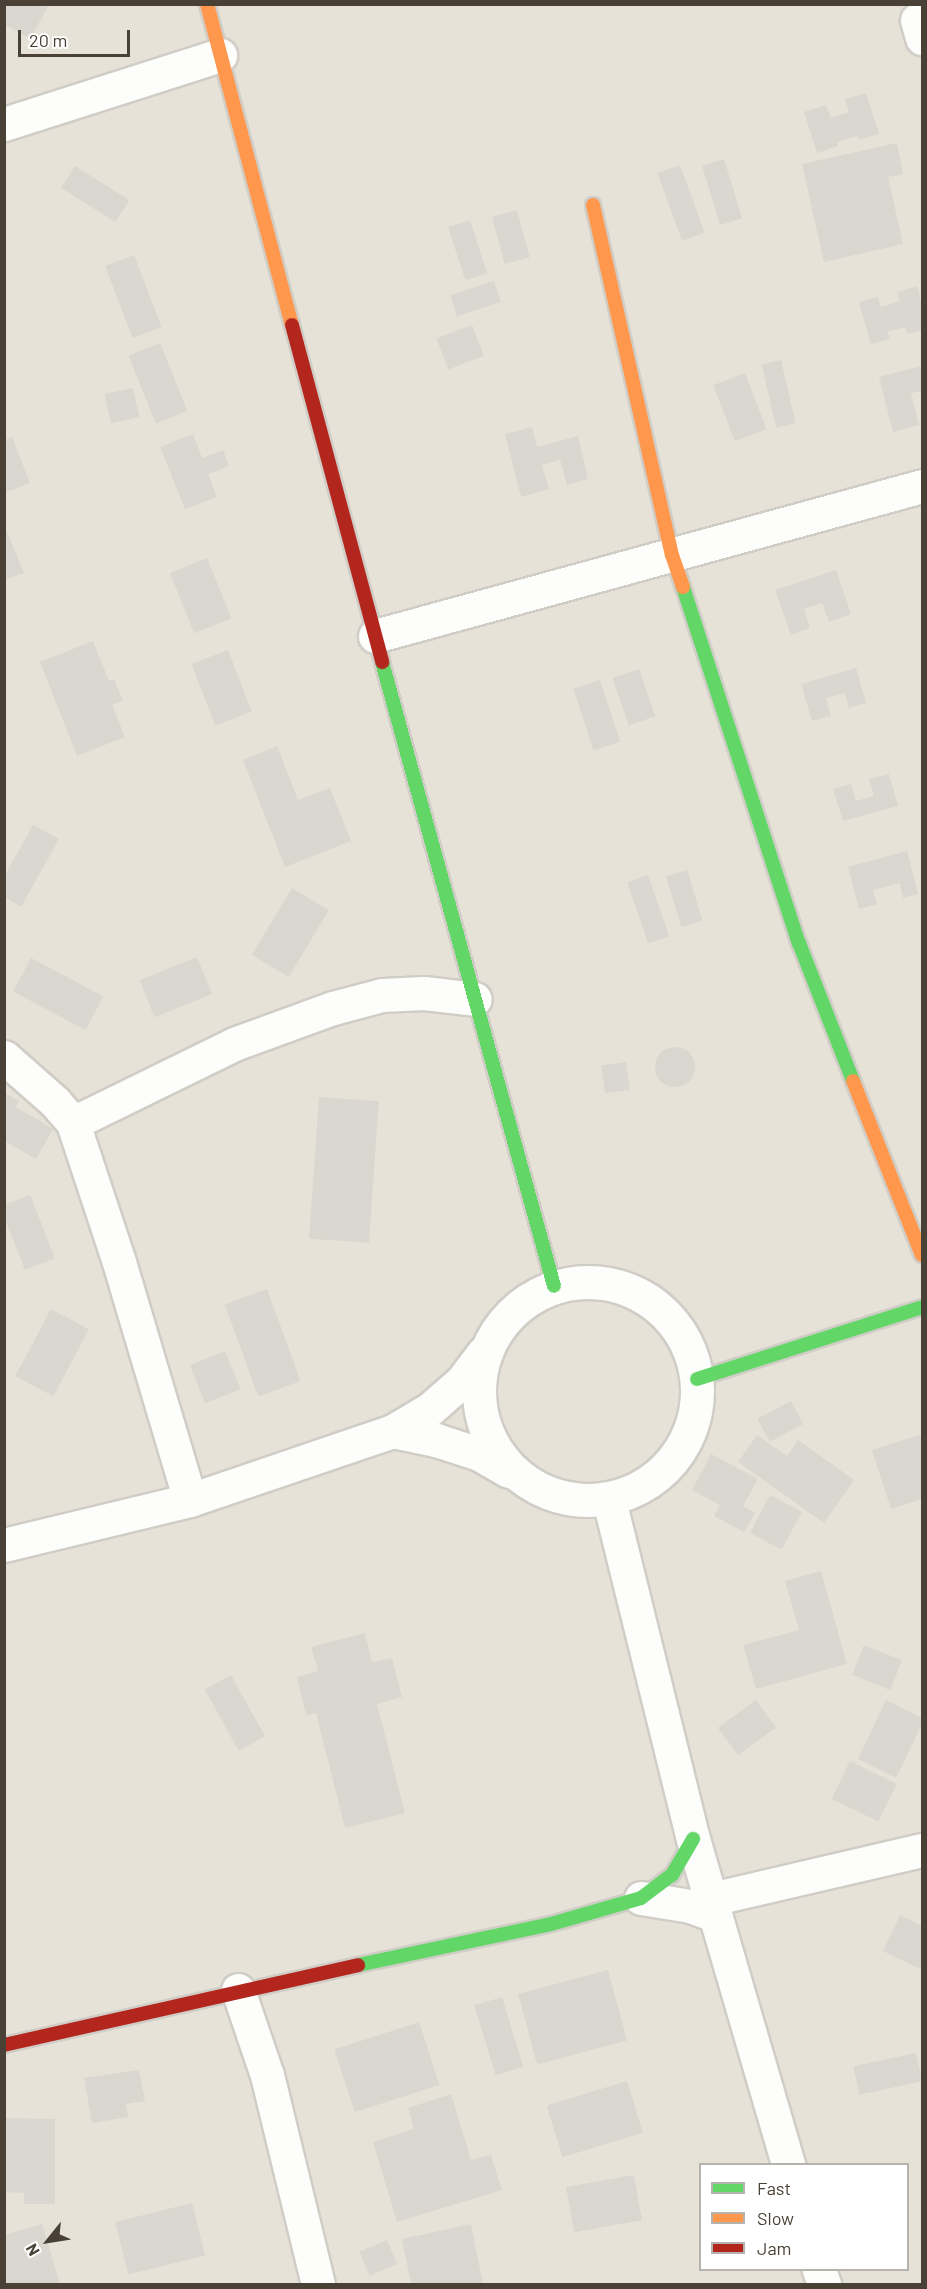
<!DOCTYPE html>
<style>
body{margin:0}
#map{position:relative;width:927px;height:2289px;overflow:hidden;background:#f2f0ea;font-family:Barlow,sans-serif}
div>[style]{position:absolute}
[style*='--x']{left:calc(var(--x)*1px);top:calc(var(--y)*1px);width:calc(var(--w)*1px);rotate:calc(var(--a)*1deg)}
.residential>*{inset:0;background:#e6e2d7}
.building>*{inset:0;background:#dad7d1;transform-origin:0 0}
.round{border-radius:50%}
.roads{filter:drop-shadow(2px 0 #d0cdc7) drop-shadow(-2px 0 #d0cdc7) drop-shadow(0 2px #d0cdc7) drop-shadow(0 -2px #d0cdc7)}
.street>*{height:33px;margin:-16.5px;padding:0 16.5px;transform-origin:16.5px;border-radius:16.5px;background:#fdfdfc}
.street>.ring{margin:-16.5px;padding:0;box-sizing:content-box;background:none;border:33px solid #fdfdfc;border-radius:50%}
.fast>*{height:14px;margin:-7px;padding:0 7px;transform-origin:7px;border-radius:7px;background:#63d668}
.slow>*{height:14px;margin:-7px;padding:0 7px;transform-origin:7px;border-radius:7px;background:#ff974d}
.jam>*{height:14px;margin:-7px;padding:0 7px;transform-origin:7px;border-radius:7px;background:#b3261e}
span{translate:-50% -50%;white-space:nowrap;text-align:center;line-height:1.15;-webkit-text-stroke:4.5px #fff;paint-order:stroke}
.frame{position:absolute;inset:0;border:6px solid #494135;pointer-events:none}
.legend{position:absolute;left:699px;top:2163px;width:210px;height:108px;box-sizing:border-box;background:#fff;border:2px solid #b6b3ae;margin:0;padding:8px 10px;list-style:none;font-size:18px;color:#494135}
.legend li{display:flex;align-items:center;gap:12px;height:30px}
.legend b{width:30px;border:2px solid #b6b3ae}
.north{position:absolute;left:18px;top:2211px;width:60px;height:60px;-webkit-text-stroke:4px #fff;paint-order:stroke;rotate:240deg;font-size:16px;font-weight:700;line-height:24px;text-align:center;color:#494135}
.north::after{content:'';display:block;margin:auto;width:21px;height:27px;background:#494135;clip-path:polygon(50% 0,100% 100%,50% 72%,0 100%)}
.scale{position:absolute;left:18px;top:30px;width:112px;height:27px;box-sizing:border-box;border:3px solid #494135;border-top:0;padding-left:8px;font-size:18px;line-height:21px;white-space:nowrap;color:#494135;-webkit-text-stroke:4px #fff;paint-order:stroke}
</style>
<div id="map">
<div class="residential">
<i style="clip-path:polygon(evenodd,5px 5px,922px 5px,922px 2284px,5px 2284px,5px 5px,700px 2164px,908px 2164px,908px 2270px,700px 2270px,700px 2164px)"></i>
</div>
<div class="building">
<i style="clip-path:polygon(4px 5px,49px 5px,30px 39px,4px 24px)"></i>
<i style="clip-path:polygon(866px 93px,879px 134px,858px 140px,857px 136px,837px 142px,838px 146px,817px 153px,804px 112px,826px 105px,831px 118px,849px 112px,845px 99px)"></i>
<i style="clip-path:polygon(897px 143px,903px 174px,888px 177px,903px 244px,824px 262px,802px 164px)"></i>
<i style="left:724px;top:159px;width:62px;height:23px;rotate:73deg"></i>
<i style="left:680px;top:165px;width:72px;height:24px;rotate:70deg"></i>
<i style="left:75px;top:166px;width:64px;height:26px;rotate:32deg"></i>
<i style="left:517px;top:210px;width:49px;height:26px;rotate:75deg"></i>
<i style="left:470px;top:220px;width:56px;height:23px;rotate:72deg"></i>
<i style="left:134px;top:255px;width:77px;height:31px;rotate:69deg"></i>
<i style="left:494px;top:281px;width:22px;height:46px;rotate:72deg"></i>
<i style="clip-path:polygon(917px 286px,922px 304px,922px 330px,907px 334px,905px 327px,887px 332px,890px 339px,871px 344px,859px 302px,878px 297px,881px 307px,900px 301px,897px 292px)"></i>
<i style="left:472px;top:325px;width:33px;height:38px;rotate:69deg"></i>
<i style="left:160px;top:343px;width:73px;height:34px;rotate:68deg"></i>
<i style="left:781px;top:360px;width:65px;height:20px;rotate:77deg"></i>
<i style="clip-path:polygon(922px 366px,922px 391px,911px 393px,919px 425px,893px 432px,879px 377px)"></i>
<i style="left:745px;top:373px;width:60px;height:34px;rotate:69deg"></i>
<i style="left:133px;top:388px;width:30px;height:29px;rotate:78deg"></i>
<i style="clip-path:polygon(532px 427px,537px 447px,578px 436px,588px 479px,567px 485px,560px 460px,542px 465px,549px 489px,521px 497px,505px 434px)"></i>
<i style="clip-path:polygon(193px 434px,202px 458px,223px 450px,229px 466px,208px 474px,217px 497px,185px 509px,160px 447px)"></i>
<i style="clip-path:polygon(12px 437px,30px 483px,4px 493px,4px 440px)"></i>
<i style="clip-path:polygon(4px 525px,24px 573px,4px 580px)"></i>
<i style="left:207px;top:558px;width:65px;height:40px;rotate:68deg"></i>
<i style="clip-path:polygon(836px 570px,851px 614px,829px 622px,822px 603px,804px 609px,810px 628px,791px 635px,775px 590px)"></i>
<i style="clip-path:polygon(93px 641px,109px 681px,114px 679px,123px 701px,112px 705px,125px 737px,77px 756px,40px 662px)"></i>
<i style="left:228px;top:650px;width:66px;height:39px;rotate:69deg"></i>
<i style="clip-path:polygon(856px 668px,866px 703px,849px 708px,845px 693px,826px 698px,831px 716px,812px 721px,801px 684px)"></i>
<i style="left:639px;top:669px;width:50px;height:28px;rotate:71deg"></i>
<i style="left:600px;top:680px;width:65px;height:28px;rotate:72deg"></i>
<i style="clip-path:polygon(277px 746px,298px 800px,330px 788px,351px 841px,285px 867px,243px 760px)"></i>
<i style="clip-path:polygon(889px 774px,898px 806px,843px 821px,833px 789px,851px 784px,856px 801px,874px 796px,869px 779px)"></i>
<i style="clip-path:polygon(33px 825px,59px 839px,21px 907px,5px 897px,5px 875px)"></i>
<i style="clip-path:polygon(907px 851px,918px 894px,903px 898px,900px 883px,873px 890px,877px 904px,859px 909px,848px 867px)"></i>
<i style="left:687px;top:870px;width:53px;height:22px;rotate:73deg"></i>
<i style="left:648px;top:875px;width:65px;height:22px;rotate:71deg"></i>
<i style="left:292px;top:888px;width:43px;height:78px;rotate:31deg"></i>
<i style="left:197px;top:957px;width:40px;height:62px;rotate:68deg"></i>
<i style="left:31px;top:958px;width:82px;height:38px;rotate:28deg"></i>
<i class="round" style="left:655px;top:1047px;width:40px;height:40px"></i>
<i style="left:626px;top:1062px;width:28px;height:25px;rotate:82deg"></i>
<i style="clip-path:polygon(4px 1093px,19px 1101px,16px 1107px,53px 1129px,36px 1159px,4px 1141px)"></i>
<i style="left:319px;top:1097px;width:60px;height:142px;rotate:4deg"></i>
<i style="clip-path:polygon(30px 1195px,55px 1258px,25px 1270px,4px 1217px,4px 1205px)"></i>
<i style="left:267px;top:1289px;width:98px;height:45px;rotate:70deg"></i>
<i style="left:51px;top:1309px;width:43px;height:76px;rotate:28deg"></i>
<i style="left:225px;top:1351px;width:41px;height:38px;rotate:68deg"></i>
<i style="left:791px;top:1401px;width:26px;height:38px;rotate:62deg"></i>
<i style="clip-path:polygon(922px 1434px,922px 1499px,891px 1509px,872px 1450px)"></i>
<i style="clip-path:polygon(757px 1435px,787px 1456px,798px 1440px,854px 1480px,824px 1523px,738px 1462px)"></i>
<i style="clip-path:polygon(711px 1454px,758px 1479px,743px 1506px,755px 1513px,744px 1532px,714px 1516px,720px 1505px,692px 1490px)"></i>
<i style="left:770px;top:1495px;width:36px;height:43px;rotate:28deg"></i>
<i style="clip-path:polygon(821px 1571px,847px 1664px,756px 1689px,743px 1645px,799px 1630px,785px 1581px)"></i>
<i style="clip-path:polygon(365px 1633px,372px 1662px,392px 1658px,402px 1697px,377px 1704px,405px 1813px,345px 1828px,316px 1713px,306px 1715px,297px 1677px,318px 1671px,311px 1647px)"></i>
<i style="left:864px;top:1645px;width:41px;height:32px;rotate:22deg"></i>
<i style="left:231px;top:1675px;width:70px;height:30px;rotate:61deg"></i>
<i style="left:756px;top:1700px;width:34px;height:47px;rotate:54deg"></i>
<i style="clip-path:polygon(886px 1700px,922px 1718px,922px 1724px,896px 1778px,858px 1759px)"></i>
<i style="left:850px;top:1761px;width:52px;height:42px;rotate:26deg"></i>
<i style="clip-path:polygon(900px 1915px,922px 1926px,922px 1970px,883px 1951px)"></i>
<i style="left:608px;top:1970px;width:73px;height:93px;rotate:75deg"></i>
<i style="left:502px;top:1997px;width:73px;height:29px;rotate:73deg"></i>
<i style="left:419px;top:2022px;width:66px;height:89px;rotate:72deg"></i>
<i style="left:916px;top:2053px;width:29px;height:64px;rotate:78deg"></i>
<i style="clip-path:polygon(139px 2070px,145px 2101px,126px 2104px,128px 2117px,92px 2123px,84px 2078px)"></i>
<i style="left:627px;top:2081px;width:54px;height:84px;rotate:73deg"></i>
<i style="clip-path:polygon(451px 2094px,471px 2160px,491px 2155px,502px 2190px,397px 2222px,373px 2142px,414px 2129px,408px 2108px)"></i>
<i style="clip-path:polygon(4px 2118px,55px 2119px,55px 2204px,24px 2204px,24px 2193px,4px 2192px)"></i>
<i style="left:634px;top:2175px;width:46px;height:69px;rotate:80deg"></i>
<i style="left:192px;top:2203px;width:54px;height:79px;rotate:76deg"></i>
<i style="clip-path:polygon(42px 2224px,60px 2284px,4px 2284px,4px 2235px)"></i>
<i style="clip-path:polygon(471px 2224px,483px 2284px,411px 2284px,402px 2239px)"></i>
<i style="left:387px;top:2240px;width:26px;height:30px;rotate:67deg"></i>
</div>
<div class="roads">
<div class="street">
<i style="--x:917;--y:20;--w:19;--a:74"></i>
<i style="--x:4;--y:124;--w:227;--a:-17.7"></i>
<i style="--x:375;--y:636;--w:567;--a:-15.33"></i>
<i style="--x:4;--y:1057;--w:68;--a:41.4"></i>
<i style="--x:55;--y:1102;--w:28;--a:49"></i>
<i style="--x:73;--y:1123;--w:146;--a:71.7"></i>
<i style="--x:119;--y:1262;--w:248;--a:73.4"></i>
<i style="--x:73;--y:1123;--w:179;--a:-26.1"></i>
<i style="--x:234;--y:1044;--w:105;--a:-20"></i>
<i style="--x:333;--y:1008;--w:51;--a:-14.9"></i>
<i style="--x:382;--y:995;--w:42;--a:-2.7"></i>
<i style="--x:424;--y:993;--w:51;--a:6.7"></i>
<i class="ring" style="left:479px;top:1282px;width:185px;height:185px"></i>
<i style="--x:393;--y:1431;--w:44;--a:11.8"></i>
<i style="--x:436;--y:1440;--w:45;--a:18"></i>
<i style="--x:479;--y:1454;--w:34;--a:30"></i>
<i style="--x:609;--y:1500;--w:349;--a:76.1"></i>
<i style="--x:693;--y:1839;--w:339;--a:73.7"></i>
<i style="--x:4;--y:1545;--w:191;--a:-13.6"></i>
<i style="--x:190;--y:1500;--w:214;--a:-18.8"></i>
<i style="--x:393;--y:1431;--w:43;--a:-30.7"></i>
<i style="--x:430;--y:1409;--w:43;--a:-41.2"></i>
<i style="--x:462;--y:1381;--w:35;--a:-53"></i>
<i style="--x:641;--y:1898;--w:50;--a:9.3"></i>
<i style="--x:690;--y:1906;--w:27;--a:20"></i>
<i style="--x:711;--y:1899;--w:217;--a:-13.1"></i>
<i style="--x:238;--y:1990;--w:90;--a:71.2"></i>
<i style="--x:267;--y:2075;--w:215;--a:76.3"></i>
<i style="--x:819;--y:2270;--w:15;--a:70"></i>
</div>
<div class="fast">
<i style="--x:683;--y:587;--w:374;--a:72"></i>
<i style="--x:799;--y:943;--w:148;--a:68.6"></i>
<i style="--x:382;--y:662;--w:647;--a:74.59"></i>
<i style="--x:697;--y:1379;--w:236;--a:-17.7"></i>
<i style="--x:358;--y:1965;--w:197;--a:-12"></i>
<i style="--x:551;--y:1924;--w:94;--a:-16.1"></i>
<i style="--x:641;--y:1898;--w:39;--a:-37"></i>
<i style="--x:672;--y:1875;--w:42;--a:-59.7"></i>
</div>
<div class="slow">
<i style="--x:207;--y:4;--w:332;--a:75.2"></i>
<i style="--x:593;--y:205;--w:359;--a:77.3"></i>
<i style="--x:672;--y:555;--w:34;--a:71"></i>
<i style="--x:853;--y:1081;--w:187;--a:68.4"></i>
</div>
<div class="jam">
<i style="--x:292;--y:325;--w:349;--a:75"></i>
<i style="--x:4;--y:2045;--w:363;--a:-12.7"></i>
</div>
</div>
<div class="frame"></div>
<ul class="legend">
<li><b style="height:8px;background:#63d668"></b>Fast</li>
<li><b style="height:8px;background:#ff974d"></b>Slow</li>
<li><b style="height:8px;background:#b3261e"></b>Jam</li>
</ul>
<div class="north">N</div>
<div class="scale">20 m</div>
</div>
